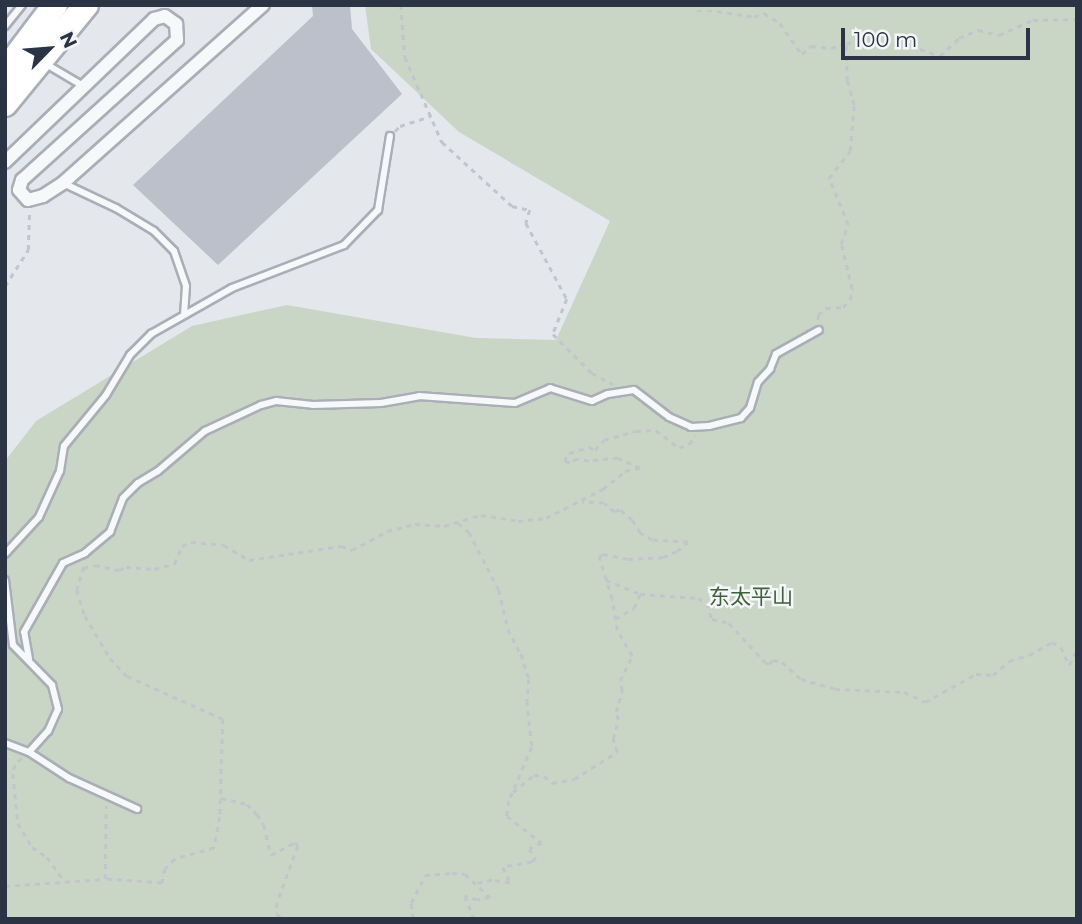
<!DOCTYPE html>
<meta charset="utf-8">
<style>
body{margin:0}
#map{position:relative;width:1082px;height:924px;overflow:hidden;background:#e4e7ec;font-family:Montserrat,"Noto Sans SC",sans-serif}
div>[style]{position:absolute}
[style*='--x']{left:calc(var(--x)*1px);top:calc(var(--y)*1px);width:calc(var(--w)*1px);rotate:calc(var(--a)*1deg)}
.green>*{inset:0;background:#c9d6c5}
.building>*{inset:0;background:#bbc0ca}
.path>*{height:2.5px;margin-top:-1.25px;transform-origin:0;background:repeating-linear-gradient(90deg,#c2c5cb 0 5px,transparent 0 10px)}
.roads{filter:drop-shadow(2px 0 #a9aeb7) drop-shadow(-2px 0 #a9aeb7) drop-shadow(0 2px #a9aeb7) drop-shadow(0 -2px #a9aeb7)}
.lane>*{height:6px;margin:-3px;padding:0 3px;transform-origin:3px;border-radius:3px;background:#f7f8fa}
.street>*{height:12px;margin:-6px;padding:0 6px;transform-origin:6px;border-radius:6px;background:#f7f8fa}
.highway>*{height:24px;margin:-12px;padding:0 12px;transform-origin:12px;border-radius:12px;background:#fff}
span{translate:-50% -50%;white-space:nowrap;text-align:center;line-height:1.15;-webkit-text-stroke:5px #f4f6f9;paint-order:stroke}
.park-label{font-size:21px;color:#3f6138}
.frame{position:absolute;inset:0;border:7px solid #2b3445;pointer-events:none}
.north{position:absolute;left:14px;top:14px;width:70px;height:70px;-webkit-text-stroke:5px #f4f6f9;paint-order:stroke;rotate:65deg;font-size:19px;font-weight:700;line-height:28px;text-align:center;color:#2b3445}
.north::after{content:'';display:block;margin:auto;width:24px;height:32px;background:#2b3445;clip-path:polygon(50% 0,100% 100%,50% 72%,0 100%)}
.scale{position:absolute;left:841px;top:28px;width:189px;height:32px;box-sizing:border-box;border:4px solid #2b3445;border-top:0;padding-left:9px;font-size:21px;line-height:24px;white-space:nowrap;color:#2b3445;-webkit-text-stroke:5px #f4f6f9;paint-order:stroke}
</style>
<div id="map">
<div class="green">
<i style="clip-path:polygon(365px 5px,1077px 5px,1077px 919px,5px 919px,5px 461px,36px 421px,192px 326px,287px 305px,476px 338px,556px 340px,610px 221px,459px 132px,371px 49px)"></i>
</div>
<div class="building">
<i style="clip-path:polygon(312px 5px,350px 5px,352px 29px,402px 94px,218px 265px,133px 185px,313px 16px)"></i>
</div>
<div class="path">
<i style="--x:401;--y:5;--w:52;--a:85.6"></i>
<i style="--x:405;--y:57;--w:93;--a:66.5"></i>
<i style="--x:442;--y:142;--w:95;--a:42.4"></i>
<i style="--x:512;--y:206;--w:18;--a:13"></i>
<i style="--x:530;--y:210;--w:14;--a:107"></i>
<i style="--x:526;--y:223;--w:86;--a:61.7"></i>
<i style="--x:567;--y:299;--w:38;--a:112"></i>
<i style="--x:553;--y:334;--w:55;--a:45"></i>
<i style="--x:592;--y:373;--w:24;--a:28"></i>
<i style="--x:697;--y:11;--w:20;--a:0"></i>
<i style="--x:717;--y:11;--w:37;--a:9"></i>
<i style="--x:754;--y:17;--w:11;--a:-22"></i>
<i style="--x:764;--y:13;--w:19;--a:32"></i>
<i style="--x:780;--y:23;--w:38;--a:55"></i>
<i style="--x:802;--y:54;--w:12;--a:-42"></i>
<i style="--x:811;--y:46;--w:20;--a:6"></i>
<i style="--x:831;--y:48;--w:14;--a:-17"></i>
<i style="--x:395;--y:131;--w:7;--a:-45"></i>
<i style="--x:400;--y:126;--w:32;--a:-18"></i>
<i style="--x:5;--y:286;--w:43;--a:-57.4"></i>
<i style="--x:28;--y:250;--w:38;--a:-88"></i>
<i style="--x:818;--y:320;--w:5;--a:-90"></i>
<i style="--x:818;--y:315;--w:11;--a:-41"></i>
<i style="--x:826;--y:308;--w:17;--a:-3"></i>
<i style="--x:843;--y:307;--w:10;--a:-45"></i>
<i style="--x:850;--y:300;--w:11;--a:-80"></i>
<i style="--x:852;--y:289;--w:46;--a:-103.7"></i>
<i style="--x:841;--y:244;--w:20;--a:-70"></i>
<i style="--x:848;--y:225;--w:51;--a:-112"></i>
<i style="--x:829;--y:178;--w:34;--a:-52"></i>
<i style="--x:850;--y:151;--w:46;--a:-85"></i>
<i style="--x:854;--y:105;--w:25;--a:-106"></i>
<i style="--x:847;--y:81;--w:37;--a:-92"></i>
<i style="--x:846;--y:44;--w:14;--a:-21"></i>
<i style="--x:859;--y:39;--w:15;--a:4"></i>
<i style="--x:874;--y:40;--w:47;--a:11.1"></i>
<i style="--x:920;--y:49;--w:21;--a:19"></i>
<i style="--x:940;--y:56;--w:26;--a:-43"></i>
<i style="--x:959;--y:38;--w:21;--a:-23"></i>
<i style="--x:978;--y:30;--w:22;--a:13"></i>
<i style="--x:999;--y:35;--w:37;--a:-24"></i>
<i style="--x:1033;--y:20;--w:44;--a:-1.3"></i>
<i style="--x:458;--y:523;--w:14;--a:39"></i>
<i style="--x:469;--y:532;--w:65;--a:62.7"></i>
<i style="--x:499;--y:590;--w:40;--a:77"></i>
<i style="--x:508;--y:629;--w:28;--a:63"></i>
<i style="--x:521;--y:654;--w:26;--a:72"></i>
<i style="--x:529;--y:679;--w:22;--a:95"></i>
<i style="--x:527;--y:701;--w:46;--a:83.8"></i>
<i style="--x:532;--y:747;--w:59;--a:113.1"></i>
<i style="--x:509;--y:801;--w:15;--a:98"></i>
<i style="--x:507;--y:816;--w:44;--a:37.6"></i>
<i style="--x:542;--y:843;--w:14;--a:155"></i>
<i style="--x:529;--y:849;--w:11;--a:52"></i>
<i style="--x:536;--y:858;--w:6;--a:135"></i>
<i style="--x:532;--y:862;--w:29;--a:170"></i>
<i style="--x:503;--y:867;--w:17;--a:66"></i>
<i style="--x:510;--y:883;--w:18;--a:-171"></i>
<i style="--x:492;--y:880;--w:18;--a:167"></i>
<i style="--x:84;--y:567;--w:24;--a:107"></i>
<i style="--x:77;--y:590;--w:27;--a:73"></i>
<i style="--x:85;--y:616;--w:49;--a:59.2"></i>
<i style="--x:110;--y:658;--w:25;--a:47"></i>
<i style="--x:127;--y:676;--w:105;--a:24.1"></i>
<i style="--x:223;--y:719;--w:98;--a:91.8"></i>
<i style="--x:220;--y:817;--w:32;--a:101"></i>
<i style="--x:214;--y:848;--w:41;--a:164.2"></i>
<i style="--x:175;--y:859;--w:14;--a:135"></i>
<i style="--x:165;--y:869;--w:14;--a:102"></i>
<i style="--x:162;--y:883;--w:57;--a:-176"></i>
<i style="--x:105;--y:879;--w:73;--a:-89.2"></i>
<i style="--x:83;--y:568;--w:12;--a:-14"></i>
<i style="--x:95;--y:565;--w:25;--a:12"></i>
<i style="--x:119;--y:570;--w:8;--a:-23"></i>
<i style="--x:126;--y:567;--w:28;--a:4"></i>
<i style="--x:154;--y:569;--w:21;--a:-14"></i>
<i style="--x:174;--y:564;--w:20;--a:-66"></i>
<i style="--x:182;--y:546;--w:10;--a:-24"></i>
<i style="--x:191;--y:542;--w:33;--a:5"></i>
<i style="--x:224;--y:545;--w:29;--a:31"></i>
<i style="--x:249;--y:560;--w:93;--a:-8.7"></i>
<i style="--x:341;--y:546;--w:12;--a:20"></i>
<i style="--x:352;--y:550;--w:40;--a:-28"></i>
<i style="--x:387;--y:531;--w:29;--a:-14"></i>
<i style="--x:415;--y:524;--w:29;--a:4"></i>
<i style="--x:444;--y:526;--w:39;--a:-17"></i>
<i style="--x:481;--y:515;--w:37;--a:9"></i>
<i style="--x:518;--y:521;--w:28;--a:-6"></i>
<i style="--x:546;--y:518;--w:64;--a:-27"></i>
<i style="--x:603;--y:489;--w:28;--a:-39"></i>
<i style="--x:625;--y:471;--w:15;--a:-11"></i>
<i style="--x:640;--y:468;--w:24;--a:-156"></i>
<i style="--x:618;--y:458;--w:29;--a:174"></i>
<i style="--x:589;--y:461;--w:12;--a:-171"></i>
<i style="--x:577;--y:459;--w:8;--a:150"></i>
<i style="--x:570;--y:463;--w:6;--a:-162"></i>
<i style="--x:564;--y:461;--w:9;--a:-58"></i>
<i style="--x:569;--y:453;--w:21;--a:-17"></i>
<i style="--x:589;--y:447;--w:7;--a:27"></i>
<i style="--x:595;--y:450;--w:13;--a:-48"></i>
<i style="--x:604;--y:440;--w:33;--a:-16"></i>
<i style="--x:636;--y:431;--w:20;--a:-3"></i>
<i style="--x:656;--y:430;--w:29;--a:38"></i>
<i style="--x:679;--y:448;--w:11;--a:-22"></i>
<i style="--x:689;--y:444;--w:11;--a:-52"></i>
<i style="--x:606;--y:580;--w:37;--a:22"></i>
<i style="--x:640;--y:594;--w:58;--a:3.9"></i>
<i style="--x:698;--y:598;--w:10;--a:29"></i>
<i style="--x:707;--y:603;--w:17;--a:73"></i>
<i style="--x:712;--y:619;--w:17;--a:13"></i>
<i style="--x:729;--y:623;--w:53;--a:47.3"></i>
<i style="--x:765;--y:662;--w:4;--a:27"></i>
<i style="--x:769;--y:664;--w:6;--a:-45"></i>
<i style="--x:773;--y:660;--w:9;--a:13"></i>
<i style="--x:782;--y:662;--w:25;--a:42"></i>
<i style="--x:801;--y:679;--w:35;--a:16"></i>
<i style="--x:835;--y:689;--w:69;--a:2.5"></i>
<i style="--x:904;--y:692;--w:23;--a:25"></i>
<i style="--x:925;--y:702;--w:58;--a:-28.8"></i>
<i style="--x:976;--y:674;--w:17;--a:3"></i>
<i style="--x:993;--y:675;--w:21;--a:-41"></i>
<i style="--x:1009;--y:661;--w:21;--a:-17"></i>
<i style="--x:1029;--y:655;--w:26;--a:-29"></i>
<i style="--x:1052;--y:642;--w:10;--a:29"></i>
<i style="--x:1061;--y:647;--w:20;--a:66"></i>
<i style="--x:1069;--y:665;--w:17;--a:-62"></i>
<i style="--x:615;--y:619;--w:22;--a:-30"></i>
<i style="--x:634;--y:608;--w:15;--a:-67"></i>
<i style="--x:22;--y:758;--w:10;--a:135"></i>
<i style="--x:15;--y:765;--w:9;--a:103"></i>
<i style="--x:13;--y:774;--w:49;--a:84.2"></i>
<i style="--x:18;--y:823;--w:28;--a:60"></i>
<i style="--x:32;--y:847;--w:18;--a:34"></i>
<i style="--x:47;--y:857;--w:29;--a:54"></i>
<i style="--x:513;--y:792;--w:27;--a:-39"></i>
<i style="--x:534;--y:775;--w:10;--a:6"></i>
<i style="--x:544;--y:776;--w:11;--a:41"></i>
<i style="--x:552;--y:783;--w:22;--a:-10"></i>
<i style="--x:574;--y:779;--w:51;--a:-32.1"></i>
<i style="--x:617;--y:752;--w:14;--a:-107"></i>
<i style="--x:613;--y:739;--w:20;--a:-75"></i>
<i style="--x:618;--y:720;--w:8;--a:-104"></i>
<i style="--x:616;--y:712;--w:22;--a:-74"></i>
<i style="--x:622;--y:691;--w:10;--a:-101"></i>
<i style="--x:620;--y:681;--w:28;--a:-64"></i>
<i style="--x:632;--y:656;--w:30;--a:-120"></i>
<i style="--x:617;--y:630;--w:31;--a:-99"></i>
<i style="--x:612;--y:599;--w:44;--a:-107.2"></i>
<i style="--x:599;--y:557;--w:5;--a:-37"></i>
<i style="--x:603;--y:554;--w:25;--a:11"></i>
<i style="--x:628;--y:559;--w:35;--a:-3"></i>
<i style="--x:663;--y:557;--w:15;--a:-23"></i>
<i style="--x:677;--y:551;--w:14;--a:-39"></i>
<i style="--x:688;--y:542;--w:36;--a:-177"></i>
<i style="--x:652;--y:540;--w:14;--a:-150"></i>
<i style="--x:640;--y:533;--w:15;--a:-122"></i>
<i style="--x:632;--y:520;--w:16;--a:-140"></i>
<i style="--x:620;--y:510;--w:6;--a:162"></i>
<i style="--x:614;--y:512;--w:13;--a:-138"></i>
<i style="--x:604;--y:503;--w:22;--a:-177"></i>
<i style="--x:221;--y:798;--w:27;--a:13"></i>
<i style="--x:247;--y:804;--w:14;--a:45"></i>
<i style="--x:257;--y:814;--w:13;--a:58"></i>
<i style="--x:264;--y:825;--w:31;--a:77"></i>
<i style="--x:271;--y:855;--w:27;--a:-28"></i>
<i style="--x:295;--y:842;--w:5;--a:53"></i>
<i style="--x:298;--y:846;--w:61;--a:110.2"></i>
<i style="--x:277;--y:903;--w:11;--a:90"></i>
<i style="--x:277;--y:914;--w:7;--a:45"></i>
<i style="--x:5;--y:886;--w:100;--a:-4"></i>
<i style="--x:413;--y:919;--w:16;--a:-97"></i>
<i style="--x:411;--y:903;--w:31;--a:-63"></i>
<i style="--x:425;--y:875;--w:27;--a:-4"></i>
<i style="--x:452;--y:873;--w:13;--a:4"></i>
<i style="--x:465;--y:874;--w:34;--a:43"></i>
<i style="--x:490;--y:897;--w:13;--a:167"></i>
<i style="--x:477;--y:900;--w:13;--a:-162"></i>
<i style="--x:465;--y:896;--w:24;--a:68"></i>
<i style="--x:474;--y:918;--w:6;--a:9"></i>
<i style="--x:487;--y:919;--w:6;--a:0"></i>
</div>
<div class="roads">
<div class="lane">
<i style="--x:5;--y:26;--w:27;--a:-51"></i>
<i style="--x:46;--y:64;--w:43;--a:30.7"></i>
<i style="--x:63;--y:183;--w:59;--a:25.3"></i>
<i style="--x:116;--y:208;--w:44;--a:31.2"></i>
<i style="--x:154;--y:231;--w:28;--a:45"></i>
<i style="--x:174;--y:251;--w:37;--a:71"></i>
<i style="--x:186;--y:286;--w:28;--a:94"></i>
<i style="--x:5;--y:554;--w:50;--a:-47.4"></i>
<i style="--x:39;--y:517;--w:51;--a:-65.5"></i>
<i style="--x:60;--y:471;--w:25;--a:-81"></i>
<i style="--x:64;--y:446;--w:66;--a:-50.5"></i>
<i style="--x:106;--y:395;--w:47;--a:-59"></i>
<i style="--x:130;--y:355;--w:30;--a:-45"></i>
<i style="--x:151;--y:334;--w:93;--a:-29.6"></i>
<i style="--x:232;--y:288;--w:120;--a:-21"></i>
<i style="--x:344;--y:245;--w:49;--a:-45.8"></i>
<i style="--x:378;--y:210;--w:75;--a:-80.8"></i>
<i style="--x:5;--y:580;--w:65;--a:83"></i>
<i style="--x:13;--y:645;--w:56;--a:45.7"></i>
<i style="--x:52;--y:685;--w:25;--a:76"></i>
<i style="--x:58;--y:709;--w:24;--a:114"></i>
<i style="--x:48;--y:731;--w:28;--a:132"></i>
<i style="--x:29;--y:659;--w:27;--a:-100"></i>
<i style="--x:24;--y:632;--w:79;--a:-60.5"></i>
<i style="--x:63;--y:563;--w:24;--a:-24"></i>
<i style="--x:85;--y:553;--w:33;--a:-40"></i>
<i style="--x:110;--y:532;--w:36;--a:-69"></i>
<i style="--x:123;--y:498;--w:21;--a:-45"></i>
<i style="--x:138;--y:483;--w:23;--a:-31"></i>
<i style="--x:158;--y:471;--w:62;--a:-40.4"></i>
<i style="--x:205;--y:431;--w:62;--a:-24.9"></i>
<i style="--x:261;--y:405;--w:16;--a:-15"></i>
<i style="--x:276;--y:401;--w:37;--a:6"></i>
<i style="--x:313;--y:405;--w:68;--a:-1.7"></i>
<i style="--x:381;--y:403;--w:39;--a:-10"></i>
<i style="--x:419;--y:396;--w:96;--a:4.2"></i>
<i style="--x:515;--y:403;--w:38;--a:-23"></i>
<i style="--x:550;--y:388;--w:44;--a:17.2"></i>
<i style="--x:592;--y:401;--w:17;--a:-24"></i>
<i style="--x:608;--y:394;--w:26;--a:-9"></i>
<i style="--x:634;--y:390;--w:44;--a:37.6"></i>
<i style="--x:669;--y:417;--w:24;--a:24"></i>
<i style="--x:691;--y:427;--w:18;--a:-3"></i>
<i style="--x:709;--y:426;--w:33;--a:-14"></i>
<i style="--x:741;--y:418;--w:13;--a:-48"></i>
<i style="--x:750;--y:408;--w:27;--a:-73"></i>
<i style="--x:758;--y:382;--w:18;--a:-47"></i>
<i style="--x:770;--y:369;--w:16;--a:-68"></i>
<i style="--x:776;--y:354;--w:49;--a:-29.2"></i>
<i style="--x:5;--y:743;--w:26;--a:21"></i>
<i style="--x:29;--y:752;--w:48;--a:33"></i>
<i style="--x:69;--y:778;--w:75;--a:24.5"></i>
</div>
<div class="street">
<i style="--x:5;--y:162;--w:207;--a:-43.8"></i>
<i style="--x:154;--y:19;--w:11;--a:-15"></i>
<i style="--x:165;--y:16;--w:14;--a:36"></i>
<i style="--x:176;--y:24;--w:16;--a:86"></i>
<i style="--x:177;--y:40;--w:209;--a:137.9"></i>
<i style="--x:22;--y:180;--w:10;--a:107"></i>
<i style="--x:19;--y:190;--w:13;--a:48"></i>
<i style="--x:28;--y:200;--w:16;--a:-15"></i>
<i style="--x:43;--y:196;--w:24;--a:-33"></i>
<i style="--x:63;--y:183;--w:268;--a:-41.7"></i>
</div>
<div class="highway">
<i style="--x:5;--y:71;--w:83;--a:-52.9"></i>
<i style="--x:5;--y:104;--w:128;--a:-50.7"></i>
</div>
</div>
<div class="park-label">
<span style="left:751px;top:597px">东太平山</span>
</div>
<div class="frame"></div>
<div class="north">N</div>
<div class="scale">100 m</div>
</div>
